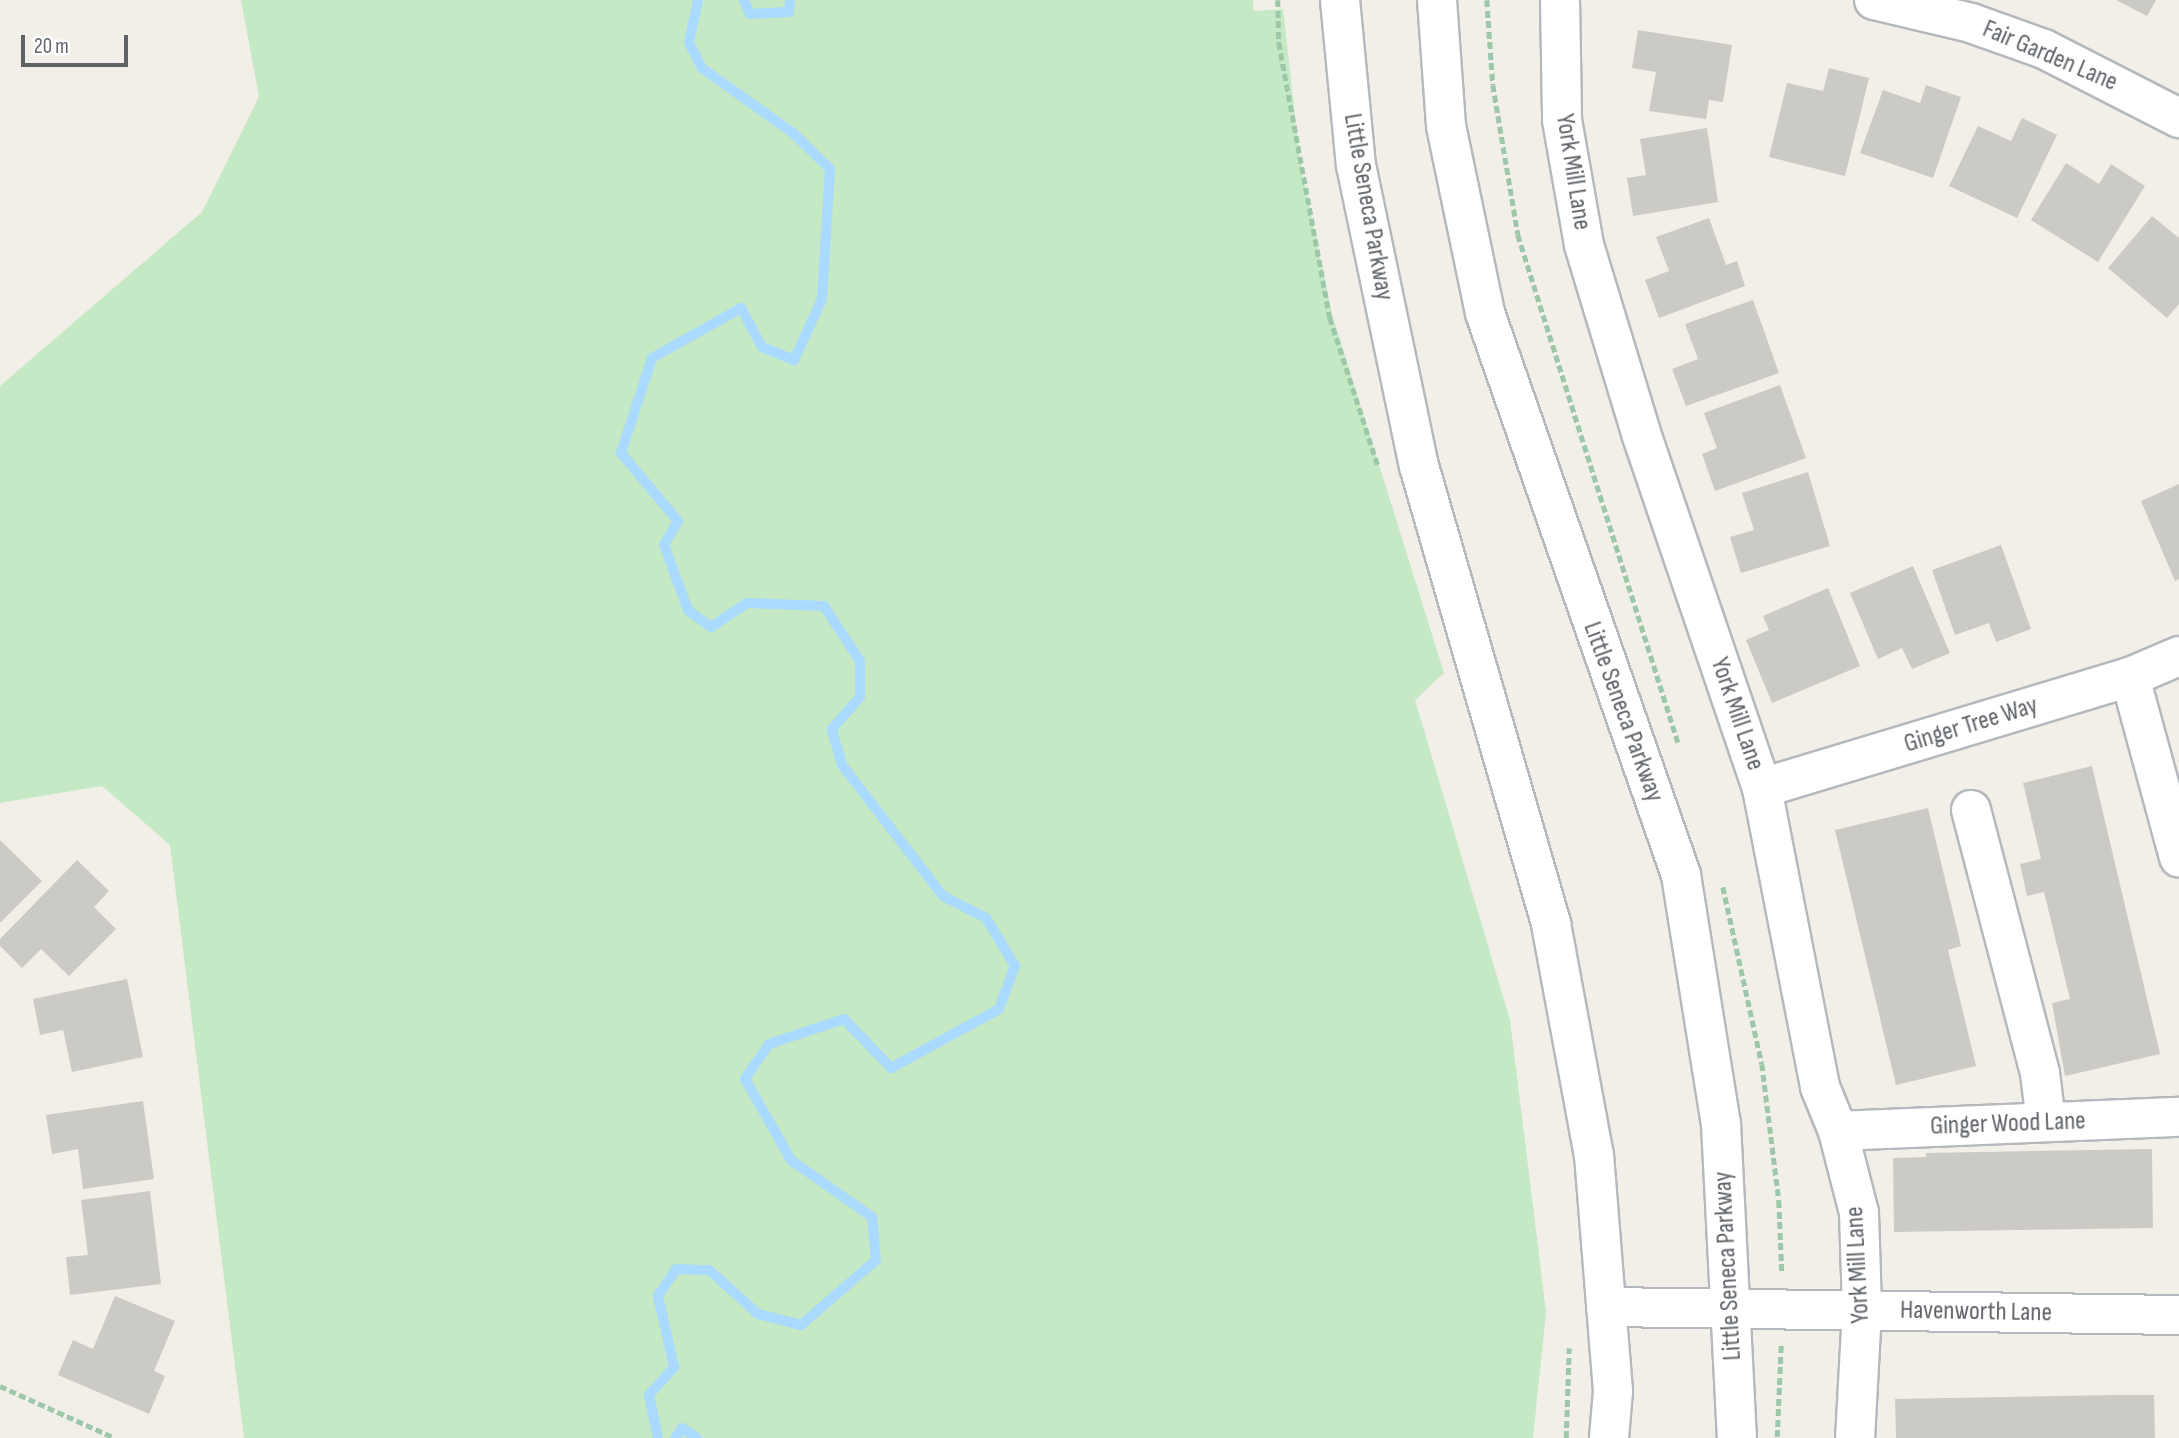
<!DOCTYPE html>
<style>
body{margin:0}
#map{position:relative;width:2179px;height:1438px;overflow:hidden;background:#f1efe8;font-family:"Sofia Sans Condensed",sans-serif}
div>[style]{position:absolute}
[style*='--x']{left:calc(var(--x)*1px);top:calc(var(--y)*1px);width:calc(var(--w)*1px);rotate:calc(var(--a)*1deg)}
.green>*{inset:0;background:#c5e8c5}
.stream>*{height:10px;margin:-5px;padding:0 5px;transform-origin:5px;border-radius:5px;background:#aadaff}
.building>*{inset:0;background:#cccac5}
.path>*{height:4.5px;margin-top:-2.25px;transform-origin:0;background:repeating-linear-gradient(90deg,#9cc7a9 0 7px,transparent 0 10.5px)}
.roads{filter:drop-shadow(2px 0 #b5b8bc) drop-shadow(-2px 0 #b5b8bc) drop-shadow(0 2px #b5b8bc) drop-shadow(0 -2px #b5b8bc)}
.minor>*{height:38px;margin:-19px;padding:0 19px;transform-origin:19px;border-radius:19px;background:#fff}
span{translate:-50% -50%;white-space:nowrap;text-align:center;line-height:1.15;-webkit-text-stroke:5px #fff;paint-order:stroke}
.street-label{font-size:26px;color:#5f6368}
.scale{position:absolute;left:21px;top:35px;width:107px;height:32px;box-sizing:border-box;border:4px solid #5f6368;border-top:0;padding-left:9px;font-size:21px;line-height:24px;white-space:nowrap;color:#5f6368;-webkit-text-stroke:5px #fff;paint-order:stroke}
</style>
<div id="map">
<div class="green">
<i style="clip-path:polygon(241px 0,1253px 0,1254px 11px,1283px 9px,1300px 160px,1332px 314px,1444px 673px,1415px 700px,1510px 1020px,1546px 1312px,1533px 1438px,244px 1438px,170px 845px,102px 786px,0 803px,0 386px,202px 212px,259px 97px)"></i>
</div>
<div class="stream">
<i style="--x:744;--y:0;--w:15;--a:67"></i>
<i style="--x:750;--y:14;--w:39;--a:-3"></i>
<i style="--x:789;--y:12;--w:12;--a:-85"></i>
<i style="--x:658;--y:1438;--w:44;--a:-101.8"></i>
<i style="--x:649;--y:1395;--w:38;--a:-48"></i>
<i style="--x:674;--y:1367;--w:73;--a:-102.7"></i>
<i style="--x:658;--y:1296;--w:32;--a:-56"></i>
<i style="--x:676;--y:1269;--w:33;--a:2"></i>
<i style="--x:709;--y:1270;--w:66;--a:41.9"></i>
<i style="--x:758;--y:1314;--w:44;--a:14.3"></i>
<i style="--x:801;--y:1325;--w:99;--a:-40.9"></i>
<i style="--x:876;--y:1260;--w:43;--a:-95.3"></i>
<i style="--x:872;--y:1217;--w:99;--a:-144.9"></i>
<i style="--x:791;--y:1160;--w:93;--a:-119.6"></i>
<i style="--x:745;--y:1079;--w:42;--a:-55.6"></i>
<i style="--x:769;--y:1044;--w:79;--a:-18.4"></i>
<i style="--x:844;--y:1019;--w:68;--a:46.2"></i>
<i style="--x:891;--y:1068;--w:123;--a:-28.6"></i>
<i style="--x:999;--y:1009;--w:46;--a:-69.6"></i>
<i style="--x:1015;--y:966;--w:56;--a:-121.1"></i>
<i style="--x:986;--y:918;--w:48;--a:-152.9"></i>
<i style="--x:943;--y:896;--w:165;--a:-127.6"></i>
<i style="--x:842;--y:765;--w:37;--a:-106"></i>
<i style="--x:832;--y:729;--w:43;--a:-48.8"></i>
<i style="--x:860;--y:697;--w:36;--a:-90"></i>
<i style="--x:860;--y:661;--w:66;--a:-123.2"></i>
<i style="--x:824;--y:606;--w:77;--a:-177.8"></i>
<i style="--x:747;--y:603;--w:43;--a:146.3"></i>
<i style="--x:711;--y:627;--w:29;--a:-144"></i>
<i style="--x:688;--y:610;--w:69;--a:-110.3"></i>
<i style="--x:664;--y:545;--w:28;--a:-60"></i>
<i style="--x:678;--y:521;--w:89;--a:-130"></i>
<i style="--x:621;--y:453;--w:100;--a:-71.9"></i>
<i style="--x:652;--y:358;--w:102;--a:-29.3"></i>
<i style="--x:741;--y:308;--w:44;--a:61.7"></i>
<i style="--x:762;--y:347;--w:35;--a:22"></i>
<i style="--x:794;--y:360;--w:67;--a:-65.3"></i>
<i style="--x:822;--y:299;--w:130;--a:-86.5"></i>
<i style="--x:830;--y:169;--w:52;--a:-135.8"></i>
<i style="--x:793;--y:133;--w:112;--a:-144.5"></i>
<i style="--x:702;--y:68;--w:29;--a:-117"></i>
<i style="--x:689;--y:42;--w:43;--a:-77.9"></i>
<i style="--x:675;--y:1438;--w:12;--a:-55"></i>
<i style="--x:682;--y:1428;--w:18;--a:34"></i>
</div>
<div class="building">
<i style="clip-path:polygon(2116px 0,2156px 0,2147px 16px)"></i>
<i style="clip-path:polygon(1638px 30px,1732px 45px,1723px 102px,1709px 100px,1706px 119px,1649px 111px,1656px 72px,1632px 68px)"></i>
<i style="clip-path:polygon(1829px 68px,1869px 78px,1845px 176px,1769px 157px,1787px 83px,1823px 91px)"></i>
<i style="clip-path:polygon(1926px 85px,1961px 97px,1933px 178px,1860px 153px,1883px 90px,1920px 103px)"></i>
<i style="clip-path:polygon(2022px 118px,2057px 135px,2017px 218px,1949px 186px,1978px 126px,2011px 141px)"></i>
<i style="clip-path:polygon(1707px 128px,1718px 202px,1633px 216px,1627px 178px,1646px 175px,1640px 139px)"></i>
<i style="clip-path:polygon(2066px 163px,2099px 184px,2111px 164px,2145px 186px,2098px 262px,2031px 220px)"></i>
<i style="clip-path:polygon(2152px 216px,2179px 238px,2179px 304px,2167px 318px,2108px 268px)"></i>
<i style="clip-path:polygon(1709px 218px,1726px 265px,1737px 261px,1745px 286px,1659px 318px,1645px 280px,1669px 271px,1656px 237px)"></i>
<i style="clip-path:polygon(1753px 300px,1779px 373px,1686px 406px,1672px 369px,1698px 359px,1685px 324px)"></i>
<i style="clip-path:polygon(1780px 385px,1806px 458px,1715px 491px,1702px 454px,1717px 448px,1704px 413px)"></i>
<i style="clip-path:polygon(1808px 472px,1830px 546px,1741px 573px,1730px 537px,1754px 530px,1742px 493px)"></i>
<i style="clip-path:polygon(2179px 484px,2179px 579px,2175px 581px,2141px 501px)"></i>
<i style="clip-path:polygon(2001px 545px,2031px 629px,1996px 642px,1989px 623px,1955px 635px,1932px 570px)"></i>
<i style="clip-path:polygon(1913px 566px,1950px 653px,1912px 669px,1902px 648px,1878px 659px,1850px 593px)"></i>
<i style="clip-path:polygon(1828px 588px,1860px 666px,1772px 703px,1746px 640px,1769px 630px,1763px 616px)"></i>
<i style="clip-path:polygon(2092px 766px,2160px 1054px,2065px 1076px,2052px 1003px,2070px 999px,2044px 892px,2027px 896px,2020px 864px,2041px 859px,2023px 783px)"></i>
<i style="clip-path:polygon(1928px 808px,1961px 946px,1948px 950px,1976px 1066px,1896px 1085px,1835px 830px)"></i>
<i style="clip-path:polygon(0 840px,42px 881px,0 923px)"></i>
<i style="clip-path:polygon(77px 860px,109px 891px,94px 907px,116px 929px,69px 976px,41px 949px,22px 968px,0 946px,0 939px)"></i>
<i style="clip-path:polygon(127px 979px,143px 1057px,72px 1072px,63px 1030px,40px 1035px,33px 999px)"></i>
<i style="clip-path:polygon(143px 1101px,154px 1179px,83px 1189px,78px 1149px,52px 1154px,46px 1115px)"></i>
<i style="clip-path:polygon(2152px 1149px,2153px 1228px,1894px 1232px,1893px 1158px,1926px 1157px,1926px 1153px)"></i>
<i style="clip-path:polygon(150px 1191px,161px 1284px,70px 1295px,66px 1257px,88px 1255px,81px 1200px)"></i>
<i style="clip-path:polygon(115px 1296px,175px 1321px,154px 1371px,165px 1376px,149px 1414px,58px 1375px,73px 1340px,93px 1349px)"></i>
<i style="clip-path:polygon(2114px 1395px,2154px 1395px,2155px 1438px,1896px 1438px,1895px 1399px)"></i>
</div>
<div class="path">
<i style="--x:1278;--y:0;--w:43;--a:88.7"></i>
<i style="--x:1279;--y:43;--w:280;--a:79.5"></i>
<i style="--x:1330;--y:318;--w:156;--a:72"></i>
<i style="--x:1487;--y:0;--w:85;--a:86"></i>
<i style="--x:1493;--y:85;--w:152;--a:80.5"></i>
<i style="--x:1518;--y:235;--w:532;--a:72.49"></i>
<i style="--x:1723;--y:887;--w:181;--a:77.6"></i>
<i style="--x:1762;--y:1064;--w:138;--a:82.9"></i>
<i style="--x:1779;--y:1201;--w:71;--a:87.6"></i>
<i style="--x:0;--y:1386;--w:126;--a:24.3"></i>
<i style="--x:1777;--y:1437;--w:93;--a:-87.5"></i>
<i style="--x:1566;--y:1438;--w:90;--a:-88.1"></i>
</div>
<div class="roads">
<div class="minor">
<i style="--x:1340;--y:0;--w:166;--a:84.5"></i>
<i style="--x:1356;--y:165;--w:308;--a:78.2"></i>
<i style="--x:1419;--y:466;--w:477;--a:73.9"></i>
<i style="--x:1551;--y:924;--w:235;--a:79.5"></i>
<i style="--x:1594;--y:1155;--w:237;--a:85.4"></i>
<i style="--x:1613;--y:1391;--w:47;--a:94.9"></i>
<i style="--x:1437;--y:0;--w:126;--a:85.9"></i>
<i style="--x:1446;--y:126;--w:191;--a:78.2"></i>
<i style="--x:1485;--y:313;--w:595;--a:70.77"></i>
<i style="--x:1681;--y:875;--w:252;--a:80.9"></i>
<i style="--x:1721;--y:1124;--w:314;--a:87.1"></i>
<i style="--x:1560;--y:0;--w:120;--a:89"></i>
<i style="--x:1562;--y:120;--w:127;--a:80"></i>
<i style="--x:1584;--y:245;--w:196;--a:73.1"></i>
<i style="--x:1641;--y:433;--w:375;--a:71.2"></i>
<i style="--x:1762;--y:788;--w:305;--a:79"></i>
<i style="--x:1820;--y:1087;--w:48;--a:67.8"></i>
<i style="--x:1838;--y:1131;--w:85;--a:75.6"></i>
<i style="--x:1859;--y:1213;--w:97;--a:88.2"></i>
<i style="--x:1862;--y:1310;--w:128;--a:93.1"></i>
<i style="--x:1874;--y:0;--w:100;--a:13.3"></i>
<i style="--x:1971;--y:23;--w:77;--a:19.6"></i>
<i style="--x:2044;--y:49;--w:152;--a:27.1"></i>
<i style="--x:2130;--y:677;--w:187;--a:74.8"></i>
<i style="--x:1762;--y:788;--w:384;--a:-16.8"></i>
<i style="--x:2130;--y:677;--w:53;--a:-23.2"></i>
<i style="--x:1971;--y:810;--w:272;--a:75.3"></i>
<i style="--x:2040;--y:1073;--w:49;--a:83"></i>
<i style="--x:1838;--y:1131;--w:341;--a:-2.4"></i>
<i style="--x:1606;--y:1307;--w:573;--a:0.8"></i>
</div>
</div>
<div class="street-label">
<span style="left:2050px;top:56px;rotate:23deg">Fair Garden Lane</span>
<span style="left:1573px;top:172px;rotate:81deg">York Mill Lane</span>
<span style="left:1368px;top:207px;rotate:80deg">Little Seneca Parkway</span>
<span style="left:1623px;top:712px;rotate:70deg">Little Seneca Parkway</span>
<span style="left:1737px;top:714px;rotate:71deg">York Mill Lane</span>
<span style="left:1971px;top:725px;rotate:-17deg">Ginger Tree Way</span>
<span style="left:2008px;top:1124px;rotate:-2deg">Ginger Wood Lane</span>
<span style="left:1858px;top:1265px;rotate:-93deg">York Mill Lane</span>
<span style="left:1728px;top:1266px;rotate:-93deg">Little Seneca Parkway</span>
<span style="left:1976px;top:1312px;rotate:1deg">Havenworth Lane</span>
</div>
<div class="scale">20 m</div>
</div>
